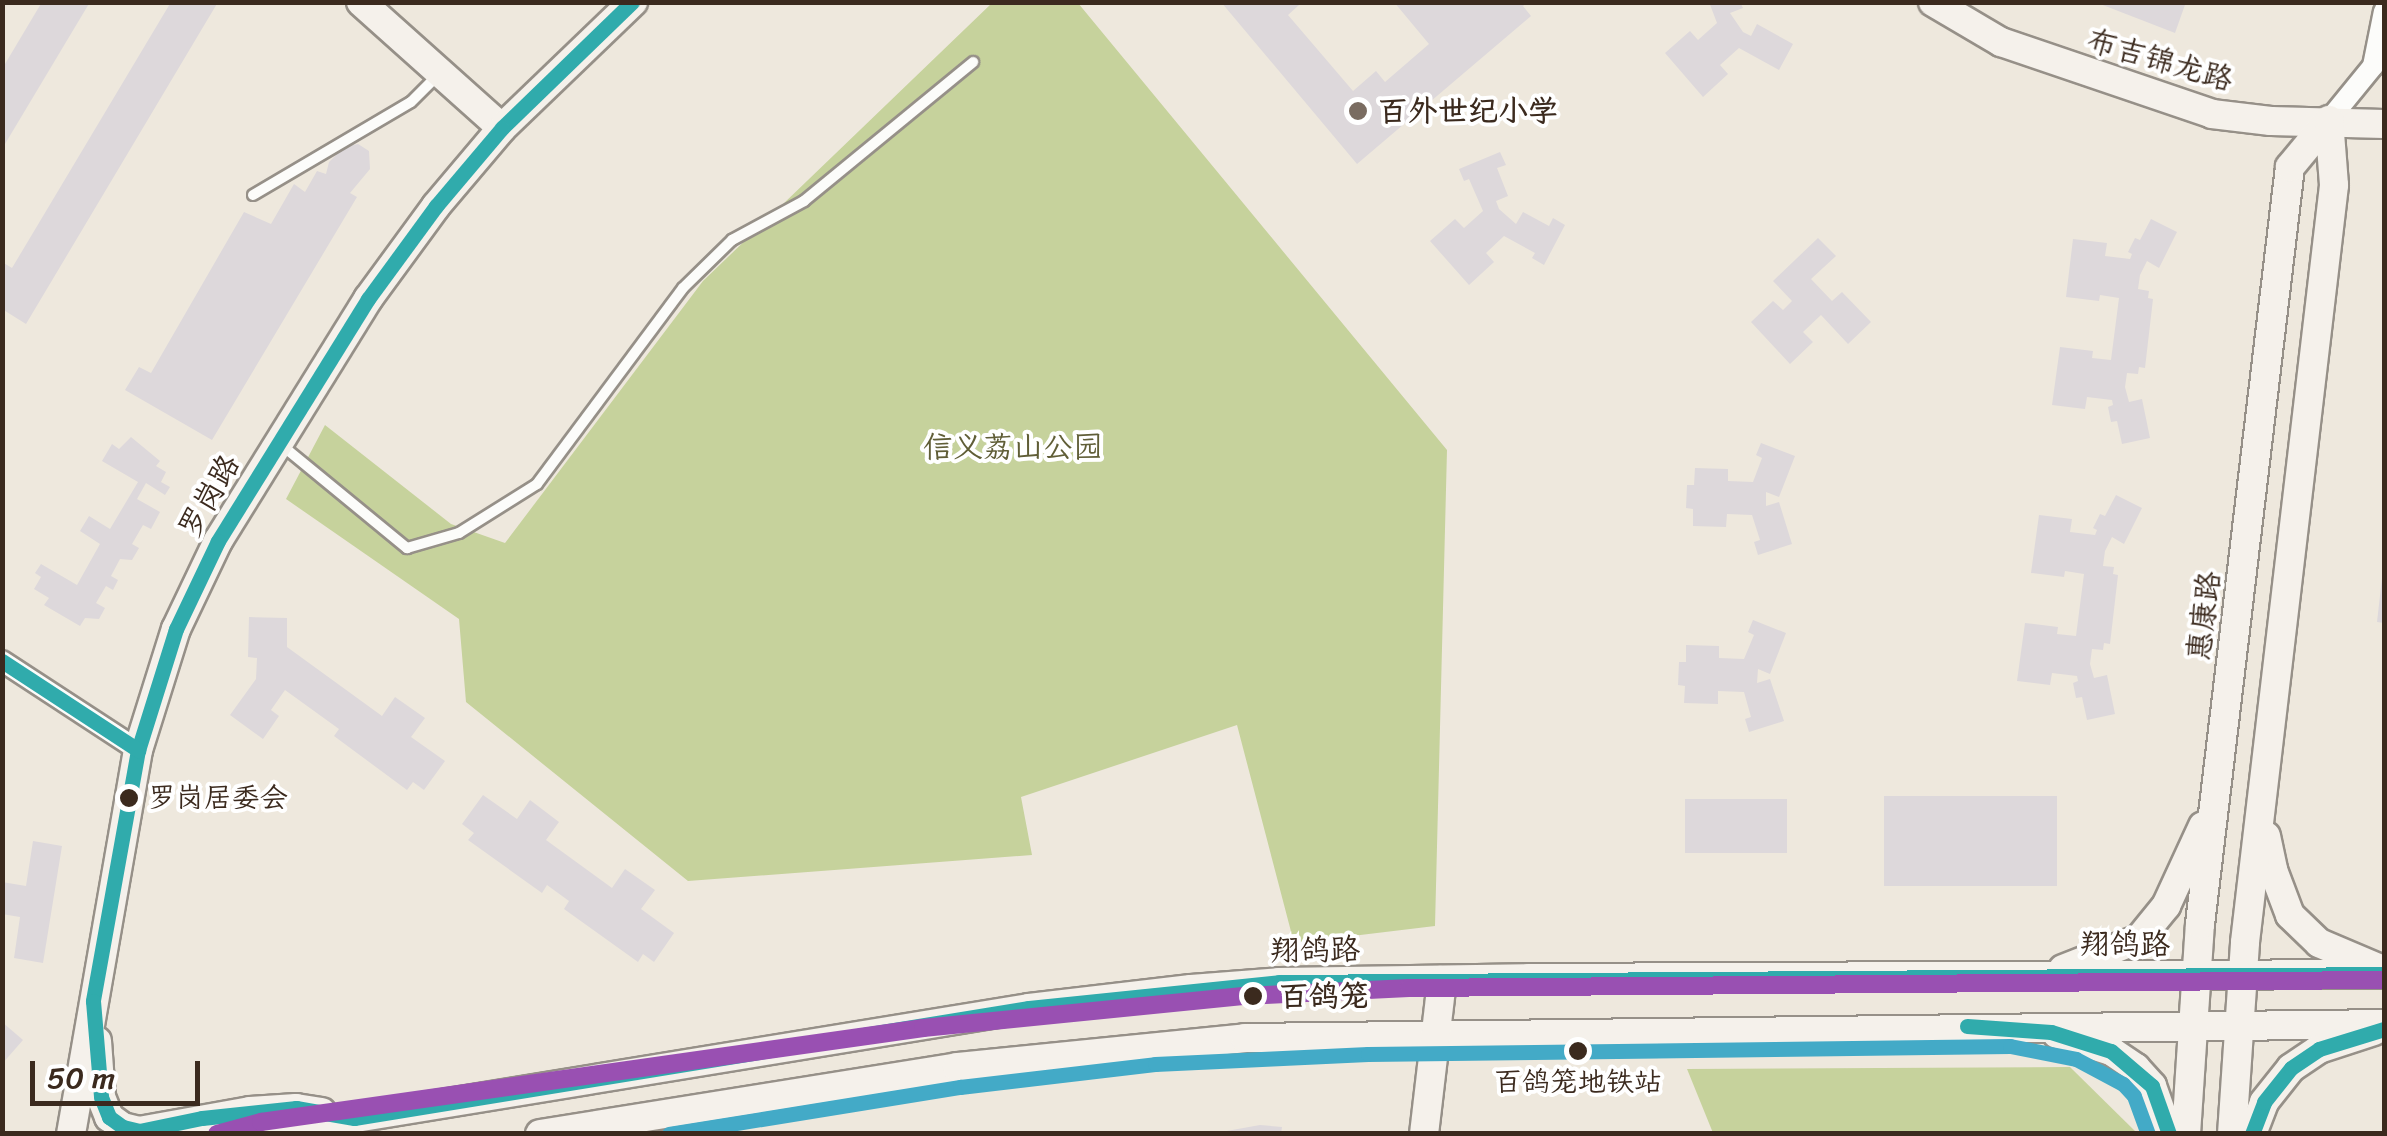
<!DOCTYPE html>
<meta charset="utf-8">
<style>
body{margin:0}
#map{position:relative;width:2387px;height:1136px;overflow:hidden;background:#eee8dd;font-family:Sriracha,"LXGW WenKai TC",sans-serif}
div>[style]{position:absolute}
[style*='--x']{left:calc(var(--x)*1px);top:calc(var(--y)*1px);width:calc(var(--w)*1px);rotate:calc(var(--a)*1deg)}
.green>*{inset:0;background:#c6d29c}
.building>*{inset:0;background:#ddd8db;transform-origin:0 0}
.roads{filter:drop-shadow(2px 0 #969088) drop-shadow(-2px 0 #969088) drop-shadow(0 2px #969088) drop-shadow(0 -2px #969088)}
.lane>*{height:10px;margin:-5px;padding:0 5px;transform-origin:5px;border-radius:5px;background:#fcfcfa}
.street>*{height:20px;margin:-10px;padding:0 10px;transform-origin:10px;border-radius:10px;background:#fcfcfa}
.secondary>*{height:28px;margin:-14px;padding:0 14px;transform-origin:14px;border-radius:14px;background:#f5f1eb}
.bus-1>*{height:15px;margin:-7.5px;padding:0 7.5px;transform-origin:7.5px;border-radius:7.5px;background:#30abac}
.bus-2>*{height:15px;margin:-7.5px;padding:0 7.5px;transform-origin:7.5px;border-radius:7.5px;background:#43aac7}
.metro-1>*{height:18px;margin:-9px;padding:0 9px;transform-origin:9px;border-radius:9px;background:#9950b2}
.dots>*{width:28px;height:28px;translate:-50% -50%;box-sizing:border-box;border:5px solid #fff;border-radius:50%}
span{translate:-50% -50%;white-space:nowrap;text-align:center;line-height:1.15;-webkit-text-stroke:8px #fff;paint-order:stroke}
.bus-label{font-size:28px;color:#3b2a1e}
.left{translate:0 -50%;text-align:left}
.street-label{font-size:30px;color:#3b2a1e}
.poi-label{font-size:30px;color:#3b2a1e;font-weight:700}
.park-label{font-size:30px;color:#605e37}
.stop-label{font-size:30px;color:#3b2a1e;font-weight:700}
.frame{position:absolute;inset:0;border:5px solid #3b2a1e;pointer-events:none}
.scale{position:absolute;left:30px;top:1061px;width:170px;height:45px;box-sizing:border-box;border:5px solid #3b2a1e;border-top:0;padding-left:12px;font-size:30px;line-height:35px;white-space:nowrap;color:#3b2a1e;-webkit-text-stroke:8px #fff;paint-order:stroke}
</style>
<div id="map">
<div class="green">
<i style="clip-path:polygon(992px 3px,1078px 3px,1447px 450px,1435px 926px,1294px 943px,1237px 725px,1021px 797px,1032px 855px,688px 881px,466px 702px,459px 619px,286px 499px,325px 425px,451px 524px,505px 543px,703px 281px)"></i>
<i style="clip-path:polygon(2070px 1067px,2137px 1133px,1713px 1133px,1687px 1069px)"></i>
</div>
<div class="building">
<i style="clip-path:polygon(42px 2px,90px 2px,2px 149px,2px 69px)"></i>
<i style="clip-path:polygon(171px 2px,218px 2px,26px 324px,2px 309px,2px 262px,12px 268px)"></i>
<i style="clip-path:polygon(1221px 2px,1297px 2px,1299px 5px,1288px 15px,1353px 91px,1376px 71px,1385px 82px,1429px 44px,1394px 2px,1528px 2px,1523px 6px,1531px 16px,1357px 164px)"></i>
<i style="clip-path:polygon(1709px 2px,1740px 2px,1743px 8px,1730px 13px,1743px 32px,1751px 36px,1757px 24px,1793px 44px,1779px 70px,1739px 48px,1720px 65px,1728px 74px,1703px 97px,1665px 53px,1690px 31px,1698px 40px,1717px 23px)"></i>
<i style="clip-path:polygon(2095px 2px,2186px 2px,2175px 33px)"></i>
<i style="clip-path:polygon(358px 144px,369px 151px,370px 169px,350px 193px,357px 197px,212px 440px,125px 390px,139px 367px,151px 373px,244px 212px,271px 224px,294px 184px,305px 192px,317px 171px,326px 174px,329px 162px,344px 147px)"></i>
<i style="clip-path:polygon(1500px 152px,1506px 165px,1497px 168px,1508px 196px,1496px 201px,1499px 209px,1516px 224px,1523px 212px,1549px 226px,1553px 218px,1565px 225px,1544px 265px,1532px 258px,1535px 253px,1504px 236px,1486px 253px,1494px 262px,1469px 285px,1430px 241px,1455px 219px,1464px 228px,1483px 211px,1469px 179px,1464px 181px,1459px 169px)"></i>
<i style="clip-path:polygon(2151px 219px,2177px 232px,2159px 268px,2147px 261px,2140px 275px,2138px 289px,2149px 291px,2148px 298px,2153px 299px,2145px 368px,2139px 367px,2138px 374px,2127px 373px,2125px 387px,2129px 402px,2142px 399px,2150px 438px,2122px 444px,2117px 421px,2111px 422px,2108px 407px,2113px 405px,2112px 400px,2087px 397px,2085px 409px,2052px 405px,2060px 347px,2093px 351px,2092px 358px,2111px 360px,2119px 298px,2100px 295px,2099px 301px,2066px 297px,2073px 239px,2107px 243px,2105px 256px,2130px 259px,2132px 254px,2128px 252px,2135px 238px,2140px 240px)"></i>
<i style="clip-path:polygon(1818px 238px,1836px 256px,1811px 279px,1832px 301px,1842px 292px,1871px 322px,1848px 344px,1821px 315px,1803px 332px,1813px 342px,1790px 364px,1751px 322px,1773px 301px,1783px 310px,1792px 301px,1773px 281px)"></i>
<i style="clip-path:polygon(131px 437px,160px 461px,156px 466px,166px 472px,161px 482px,170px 487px,165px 495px,146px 483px,137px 499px,160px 512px,151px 529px,143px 525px,132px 544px,139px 548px,132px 560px,120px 559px,111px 576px,118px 580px,113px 590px,106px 586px,96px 603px,105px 608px,99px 619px,85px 618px,80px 626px,44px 605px,49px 598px,34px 589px,41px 577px,35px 573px,41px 564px,77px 585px,100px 544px,80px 531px,89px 516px,110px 529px,138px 482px,102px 461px,112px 444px,119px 449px)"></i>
<i style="clip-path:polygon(1761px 443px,1795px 456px,1779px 497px,1766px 492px,1766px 506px,1779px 502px,1792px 544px,1758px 555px,1754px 542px,1760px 540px,1752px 515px,1727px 514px,1726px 527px,1693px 526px,1693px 509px,1686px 508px,1687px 485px,1694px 485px,1695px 468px,1728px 469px,1728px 481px,1753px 482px,1762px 458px,1756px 455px)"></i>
<i style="clip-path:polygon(2116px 495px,2142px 508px,2124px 544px,2112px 537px,2105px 551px,2103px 566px,2114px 567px,2113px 574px,2118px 575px,2110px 644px,2104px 643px,2103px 650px,2092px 649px,2090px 664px,2094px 678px,2107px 675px,2115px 714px,2087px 720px,2082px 697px,2076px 698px,2073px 683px,2078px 681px,2077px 676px,2052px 673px,2050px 685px,2017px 681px,2025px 623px,2058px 627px,2057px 634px,2076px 636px,2084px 574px,2065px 571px,2064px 577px,2031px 573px,2039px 515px,2072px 519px,2070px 532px,2095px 535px,2097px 530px,2093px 528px,2100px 514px,2105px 516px)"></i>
<i style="clip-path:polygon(2382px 578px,2384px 578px,2384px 623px,2377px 622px)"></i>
<i style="clip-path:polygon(249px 617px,287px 618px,287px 647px,382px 716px,395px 697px,425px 718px,411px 737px,445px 761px,424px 790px,413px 782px,407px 790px,334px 736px,339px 729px,285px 690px,271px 710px,279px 716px,263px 739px,230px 715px,256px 679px,257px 658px,248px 657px)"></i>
<i style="clip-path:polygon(1753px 620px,1786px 633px,1770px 674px,1758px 669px,1757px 683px,1770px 679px,1784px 721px,1749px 732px,1745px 719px,1751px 717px,1744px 692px,1718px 691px,1718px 704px,1684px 703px,1685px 686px,1678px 685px,1679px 662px,1686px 662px,1686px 645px,1719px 646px,1719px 658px,1744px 659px,1754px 635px,1748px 632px)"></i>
<i style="clip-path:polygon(483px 795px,517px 819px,530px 800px,559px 822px,546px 840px,612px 888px,625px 869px,655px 890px,641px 909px,674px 933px,654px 962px,643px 954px,638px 962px,564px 909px,569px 901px,547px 885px,542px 893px,468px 840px,474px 833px,462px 824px)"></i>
<i style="left:2057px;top:796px;width:90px;height:173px;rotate:90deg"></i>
<i style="left:1685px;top:799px;width:102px;height:54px"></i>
<i style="clip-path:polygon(33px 841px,62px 846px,43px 963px,14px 958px,20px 917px,2px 914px,2px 882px,26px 886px)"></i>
<i style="clip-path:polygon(2px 1022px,23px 1040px,2px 1064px)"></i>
<i style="clip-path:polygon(1260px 1125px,1282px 1127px,1281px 1134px,1210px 1134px)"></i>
</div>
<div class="roads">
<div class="lane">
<i style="--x:253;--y:195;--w:183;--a:-30.5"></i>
<i style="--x:411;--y:102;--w:38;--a:-45"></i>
<i style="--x:279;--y:443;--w:166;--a:39.4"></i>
<i style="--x:407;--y:548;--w:54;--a:-16.1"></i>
<i style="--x:459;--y:533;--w:92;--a:-32.1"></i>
<i style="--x:537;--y:484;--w:244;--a:-53.3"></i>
<i style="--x:683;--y:288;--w:69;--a:-44.4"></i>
<i style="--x:732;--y:240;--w:82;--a:-28.4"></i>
<i style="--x:804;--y:201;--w:219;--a:-39.4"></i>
</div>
<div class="street">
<i style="--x:2329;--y:120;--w:70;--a:-50.8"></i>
<i style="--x:2373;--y:66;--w:56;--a:-78.7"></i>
<i style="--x:2;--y:661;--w:163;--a:33.2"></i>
</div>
<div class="secondary">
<i style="--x:361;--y:2;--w:189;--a:41.8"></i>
<i style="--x:1933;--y:2;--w:79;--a:30.5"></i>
<i style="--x:2001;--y:42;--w:223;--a:18.8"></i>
<i style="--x:2212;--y:114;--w:59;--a:6.8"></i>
<i style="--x:2271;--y:121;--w:113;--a:1.5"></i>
<i style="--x:2266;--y:836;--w:35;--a:78"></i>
<i style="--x:2273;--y:870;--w:48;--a:69.3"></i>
<i style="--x:2290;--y:915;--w:40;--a:44"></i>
<i style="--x:2319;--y:943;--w:64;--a:23"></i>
<i style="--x:2063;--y:969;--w:82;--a:-21.5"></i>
<i style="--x:2139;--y:939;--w:43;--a:-50.7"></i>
<i style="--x:2166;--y:906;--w:88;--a:-65.2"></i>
<i style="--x:2057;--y:1034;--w:57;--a:17.5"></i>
<i style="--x:2111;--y:1051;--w:30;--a:34"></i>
<i style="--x:2136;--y:1068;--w:24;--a:48"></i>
<i style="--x:2152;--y:1086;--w:51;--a:70.5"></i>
<i style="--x:97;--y:1041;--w:56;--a:85.9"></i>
<i style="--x:101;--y:1097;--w:22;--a:68"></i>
<i style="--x:109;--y:1117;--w:17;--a:36"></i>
<i style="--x:123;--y:1127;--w:16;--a:14"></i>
<i style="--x:139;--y:1131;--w:113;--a:-10.2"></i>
<i style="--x:250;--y:1111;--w:46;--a:-3.7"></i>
<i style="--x:296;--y:1108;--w:26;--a:9"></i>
<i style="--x:71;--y:1134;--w:390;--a:-80.1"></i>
<i style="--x:138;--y:750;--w:127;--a:-72.6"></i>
<i style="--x:176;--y:629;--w:98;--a:-64.5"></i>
<i style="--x:218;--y:541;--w:285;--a:-58.2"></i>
<i style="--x:368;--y:299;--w:115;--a:-53.8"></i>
<i style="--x:436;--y:206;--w:102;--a:-49.8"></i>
<i style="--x:502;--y:128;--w:182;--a:-43.9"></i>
<i style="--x:258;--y:1134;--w:781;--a:-9.28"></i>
<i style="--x:1029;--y:1008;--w:163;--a:-6.7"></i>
<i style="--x:1191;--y:989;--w:88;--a:-4.5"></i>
<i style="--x:1279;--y:982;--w:251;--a:-0.9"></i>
<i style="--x:1530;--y:978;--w:854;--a:-0.27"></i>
<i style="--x:540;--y:1134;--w:422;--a:-9.1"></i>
<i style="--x:957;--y:1067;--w:289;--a:-5.7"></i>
<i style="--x:1245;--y:1038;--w:1139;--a:-0.7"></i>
<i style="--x:1424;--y:1134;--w:155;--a:-83.3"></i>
<i style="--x:2186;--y:1134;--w:210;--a:-86.2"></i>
<i style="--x:2200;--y:924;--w:762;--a:-83.22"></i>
<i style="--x:2290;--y:167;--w:61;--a:-50.3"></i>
<i style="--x:2232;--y:1134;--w:192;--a:-86.1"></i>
<i style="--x:2245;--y:942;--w:762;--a:-83.29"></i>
<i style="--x:2334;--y:185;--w:65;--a:-94.4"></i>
<i style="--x:2252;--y:1134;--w:34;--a:-69"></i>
<i style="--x:2264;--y:1102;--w:43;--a:-51.5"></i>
<i style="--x:2291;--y:1068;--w:34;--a:-34"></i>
<i style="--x:2319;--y:1049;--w:58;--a:-18.1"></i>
</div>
</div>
<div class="bus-1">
<i style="--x:632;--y:2;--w:181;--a:135.9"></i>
<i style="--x:502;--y:128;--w:102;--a:130.2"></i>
<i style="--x:436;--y:206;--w:115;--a:126.2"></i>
<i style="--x:368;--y:299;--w:285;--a:121.8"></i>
<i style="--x:218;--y:541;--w:98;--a:115.5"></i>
<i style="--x:176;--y:629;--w:127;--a:107.4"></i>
<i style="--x:138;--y:750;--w:255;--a:100.2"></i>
<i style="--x:93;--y:1001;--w:96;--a:85.2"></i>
<i style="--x:101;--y:1097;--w:22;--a:68"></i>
<i style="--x:109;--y:1117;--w:17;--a:36"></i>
<i style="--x:123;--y:1127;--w:16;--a:14"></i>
<i style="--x:139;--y:1131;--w:64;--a:-11.7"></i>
<i style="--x:202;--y:1118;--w:95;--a:-6.1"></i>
<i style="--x:296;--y:1108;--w:59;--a:9.8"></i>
<i style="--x:354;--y:1118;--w:684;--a:-9.26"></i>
<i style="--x:1029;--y:1008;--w:251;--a:-5.9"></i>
<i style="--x:1279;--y:982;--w:1105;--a:-0.41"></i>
<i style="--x:2;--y:661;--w:163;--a:33.2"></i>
<i style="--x:1967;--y:1026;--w:84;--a:4.1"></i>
<i style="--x:2051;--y:1032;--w:63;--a:17.6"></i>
<i style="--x:2111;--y:1051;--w:54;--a:40.5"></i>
<i style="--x:2152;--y:1086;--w:51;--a:70.5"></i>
<i style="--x:2252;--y:1134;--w:34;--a:-69"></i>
<i style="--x:2264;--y:1102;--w:43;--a:-51.5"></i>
<i style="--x:2291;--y:1068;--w:34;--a:-34"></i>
<i style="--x:2319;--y:1049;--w:68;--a:-17.1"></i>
</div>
<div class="bus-2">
<i style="--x:669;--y:1134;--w:295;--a:-9.2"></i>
<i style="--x:960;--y:1087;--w:196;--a:-6.7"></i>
<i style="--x:1155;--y:1064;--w:213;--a:-2.7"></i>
<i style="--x:1368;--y:1054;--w:642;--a:-0.71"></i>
<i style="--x:2010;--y:1046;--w:67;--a:11.1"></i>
<i style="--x:2076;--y:1059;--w:53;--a:28"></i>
<i style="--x:2123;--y:1084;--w:16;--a:47"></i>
<i style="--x:2134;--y:1096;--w:40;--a:69.8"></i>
</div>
<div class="metro-1">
<i style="--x:217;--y:1134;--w:46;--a:-15.3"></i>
<i style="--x:261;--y:1122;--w:669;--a:-8.08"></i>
<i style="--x:923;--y:1028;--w:324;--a:-5.7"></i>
<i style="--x:1245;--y:996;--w:164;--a:-2.8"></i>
<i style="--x:1409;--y:988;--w:975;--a:-0.47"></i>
</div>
<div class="dots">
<i style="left:1358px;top:111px;background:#7a6c61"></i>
<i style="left:129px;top:798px;background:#3b2a1e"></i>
<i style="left:1253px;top:996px;background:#3b2a1e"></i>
<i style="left:1578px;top:1051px;background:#3b2a1e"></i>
</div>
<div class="bus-label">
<span class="left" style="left:148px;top:798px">罗岗居委会</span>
<span style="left:1578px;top:1082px">百鸽笼地铁站</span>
</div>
<div class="street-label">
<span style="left:2160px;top:60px;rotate:16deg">布吉锦龙路</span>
<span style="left:209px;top:496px;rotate:-60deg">罗岗路</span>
<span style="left:2204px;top:616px;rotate:-83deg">惠康路</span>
<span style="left:2125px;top:944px">翔鸽路</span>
<span style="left:1315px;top:950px;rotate:-1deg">翔鸽路</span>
</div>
<div class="poi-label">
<span class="left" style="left:1378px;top:111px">百外世纪小学</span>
</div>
<div class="park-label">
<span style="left:1013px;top:447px">信义荔山公园</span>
</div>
<div class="stop-label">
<span class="left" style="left:1279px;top:996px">百鸽笼</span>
</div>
<div class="frame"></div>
<div class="scale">50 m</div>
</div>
